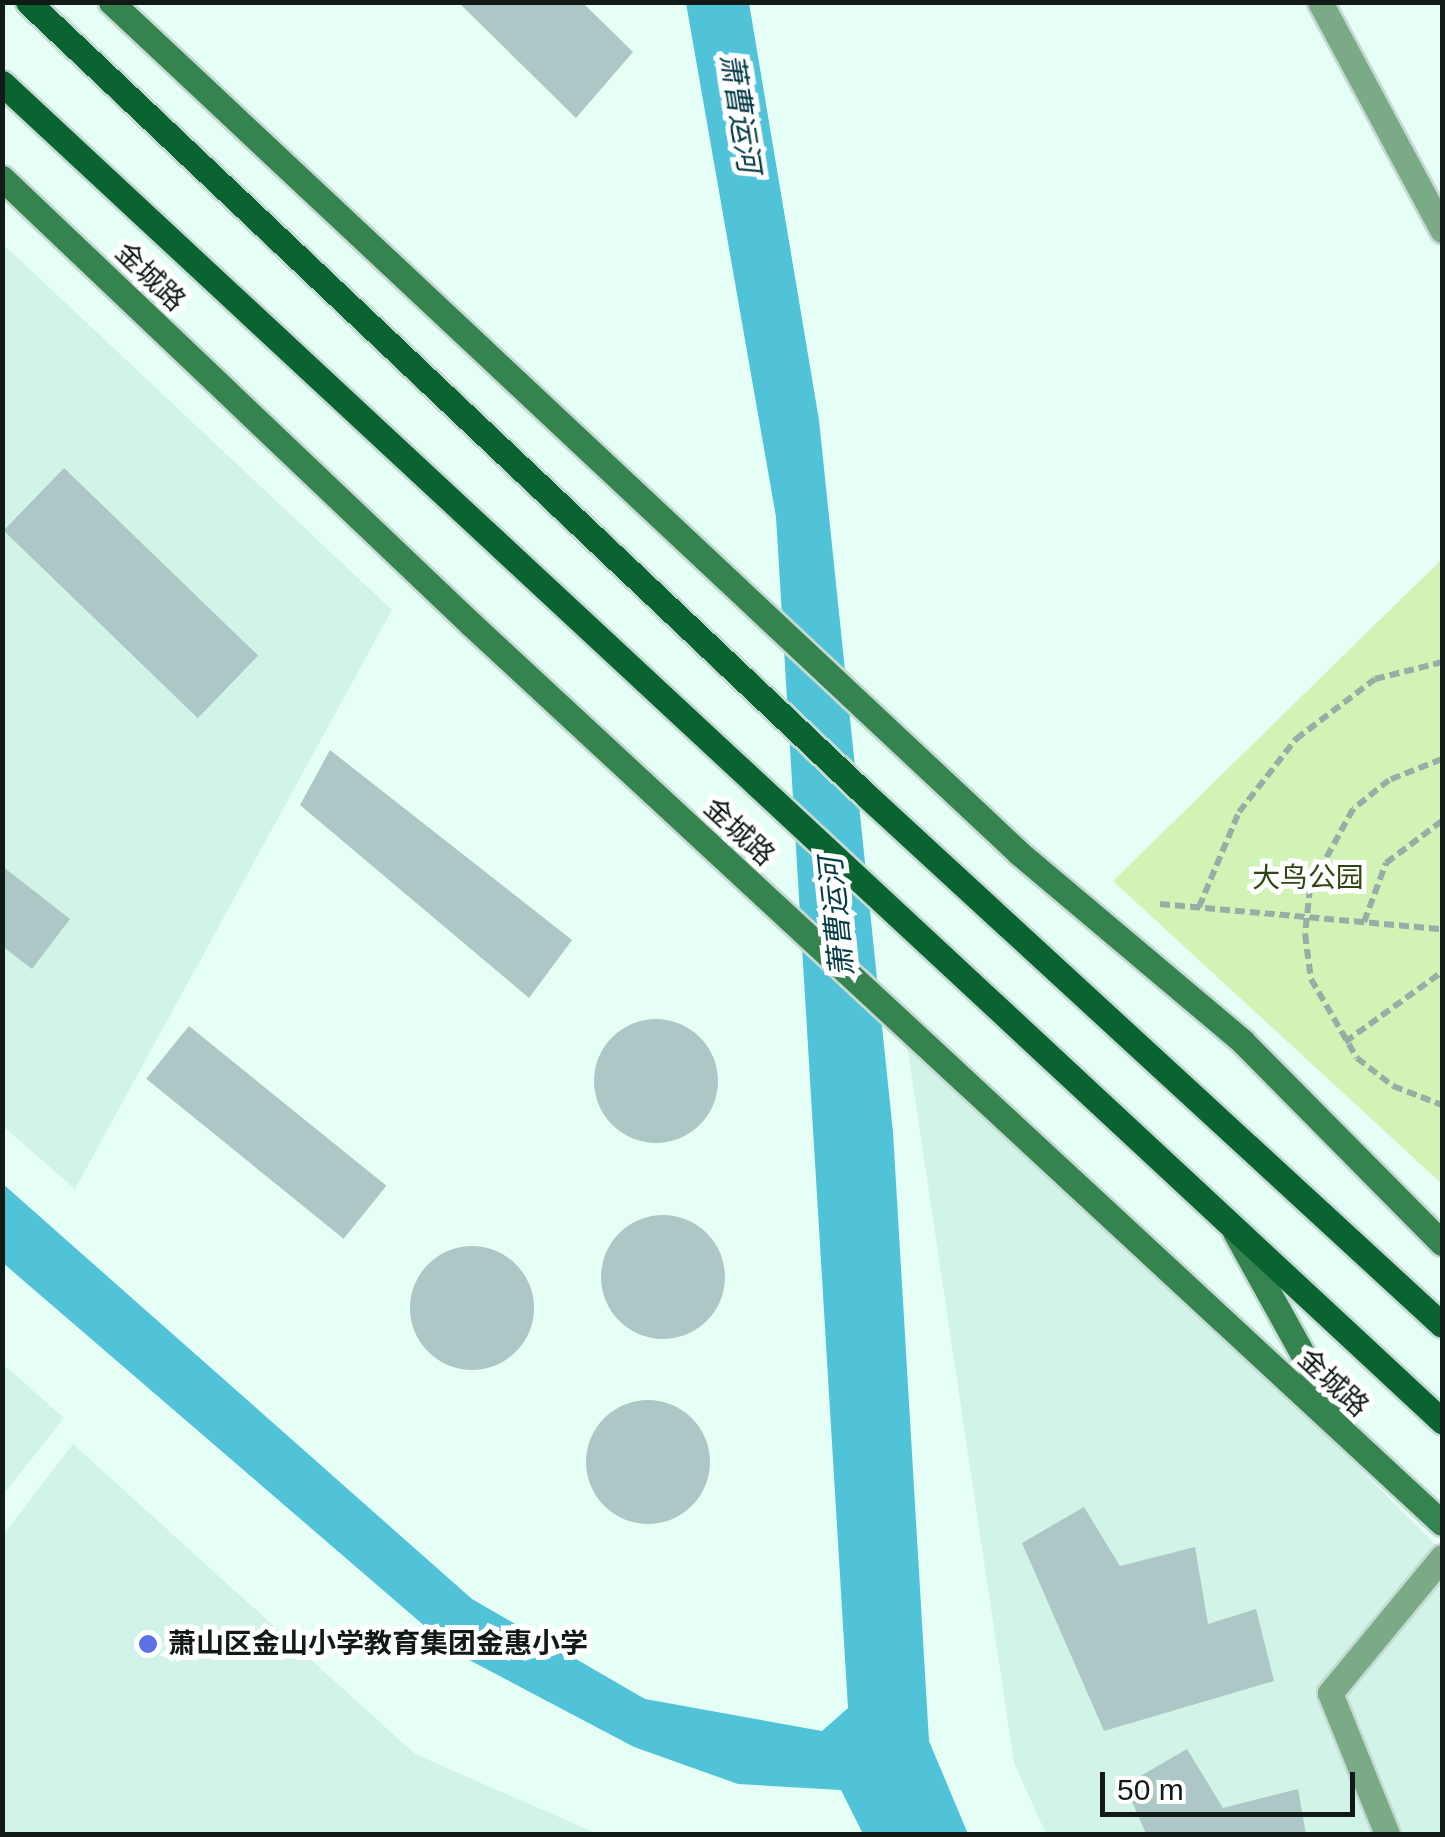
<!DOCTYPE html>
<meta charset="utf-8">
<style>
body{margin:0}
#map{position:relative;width:1445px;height:1837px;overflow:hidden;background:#e6fff6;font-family:Helvetica,"Noto Sans SC",sans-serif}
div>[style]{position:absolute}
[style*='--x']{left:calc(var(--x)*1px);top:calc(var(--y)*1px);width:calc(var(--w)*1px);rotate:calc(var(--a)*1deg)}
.built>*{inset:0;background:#d2f4e8}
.green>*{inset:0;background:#d1f3b5}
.water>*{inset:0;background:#50c3d9}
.building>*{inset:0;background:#acc7c5;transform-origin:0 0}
.round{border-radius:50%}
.path>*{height:6px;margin-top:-3px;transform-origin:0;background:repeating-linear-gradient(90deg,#99aca5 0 10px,transparent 0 15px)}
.roads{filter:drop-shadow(2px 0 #c4dad2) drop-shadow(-2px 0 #c4dad2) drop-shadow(0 2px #c4dad2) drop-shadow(0 -2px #c4dad2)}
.minor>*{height:25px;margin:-12.5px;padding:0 12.5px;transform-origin:12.5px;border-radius:12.5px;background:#7aab86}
.tertiary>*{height:25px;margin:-12.5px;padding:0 12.5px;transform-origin:12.5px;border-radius:12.5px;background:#7aab86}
.secondary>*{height:25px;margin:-12.5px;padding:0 12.5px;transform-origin:12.5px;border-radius:12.5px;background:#35844f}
.primary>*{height:25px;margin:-12.5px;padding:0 12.5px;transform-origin:12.5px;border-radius:12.5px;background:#0a6431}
.dots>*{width:28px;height:28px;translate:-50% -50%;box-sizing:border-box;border:5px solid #fff;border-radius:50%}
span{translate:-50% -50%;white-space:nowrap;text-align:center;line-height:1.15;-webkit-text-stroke:10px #fff;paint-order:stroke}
.street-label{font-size:28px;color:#111a17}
.park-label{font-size:28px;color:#2c4511}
.poi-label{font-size:28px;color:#111a17;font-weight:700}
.left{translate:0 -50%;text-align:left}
.water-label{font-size:30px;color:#053c45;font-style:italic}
.frame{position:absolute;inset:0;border:5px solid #111a17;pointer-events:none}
.scale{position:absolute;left:1100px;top:1772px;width:255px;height:45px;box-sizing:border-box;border:5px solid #111a17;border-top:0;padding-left:12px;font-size:30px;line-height:35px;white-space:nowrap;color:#111a17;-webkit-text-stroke:8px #fff;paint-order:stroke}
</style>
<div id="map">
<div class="built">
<i style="clip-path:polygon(3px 244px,392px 610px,75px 1189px,3px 1126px)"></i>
<i style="clip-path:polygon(902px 1011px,1442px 1551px,1442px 1834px,1046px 1834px,1014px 1763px)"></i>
<i style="clip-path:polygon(3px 1364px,64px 1418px,3px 1495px)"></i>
<i style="clip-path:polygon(73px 1444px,415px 1754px,598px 1834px,3px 1834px,3px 1535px)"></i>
</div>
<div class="green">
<i style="clip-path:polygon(1442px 559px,1442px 1184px,1113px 881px)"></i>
</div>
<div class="water">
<i style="clip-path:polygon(686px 3px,749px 3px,819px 420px,893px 1132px,929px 1741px,968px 1834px,863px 1834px,841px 1790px,738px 1784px,634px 1747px,456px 1653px,3px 1263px,3px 1184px,472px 1599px,645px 1699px,822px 1731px,848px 1708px,776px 517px)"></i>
</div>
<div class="building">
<i style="clip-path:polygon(458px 2px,582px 2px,633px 52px,576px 118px)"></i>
<i style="left:64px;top:468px;width:270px;height:87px;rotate:44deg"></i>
<i style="clip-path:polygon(330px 750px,572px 940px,529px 998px,300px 805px)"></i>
<i style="clip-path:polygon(2px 866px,70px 919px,32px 969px,2px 946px)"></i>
<i class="round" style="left:594px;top:1019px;width:124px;height:124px"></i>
<i style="left:189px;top:1026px;width:254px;height:68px;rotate:39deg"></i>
<i class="round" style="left:601px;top:1215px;width:124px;height:124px"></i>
<i class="round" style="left:410px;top:1246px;width:124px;height:124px"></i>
<i class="round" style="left:586px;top:1400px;width:124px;height:124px"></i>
<i style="clip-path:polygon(1084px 1507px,1120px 1566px,1195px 1547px,1208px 1624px,1256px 1609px,1274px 1681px,1104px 1731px,1022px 1543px)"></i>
<i style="clip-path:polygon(1187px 1749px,1223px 1808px,1298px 1789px,1306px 1834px,1146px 1834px,1125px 1785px)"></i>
</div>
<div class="path">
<i style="--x:1442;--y:759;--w:57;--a:158.4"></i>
<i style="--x:1389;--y:780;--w:46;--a:141.1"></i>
<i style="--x:1353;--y:809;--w:90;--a:118.6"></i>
<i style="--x:1310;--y:888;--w:46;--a:96.2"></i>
<i style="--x:1305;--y:934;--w:45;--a:82.4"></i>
<i style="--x:1311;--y:979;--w:91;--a:59.8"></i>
<i style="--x:1357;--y:1058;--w:46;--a:37.9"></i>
<i style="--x:1393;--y:1086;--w:53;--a:21.2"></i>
<i style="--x:1160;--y:904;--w:283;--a:5.1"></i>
<i style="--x:1199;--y:907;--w:103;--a:-67.2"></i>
<i style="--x:1239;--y:812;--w:93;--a:-52"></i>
<i style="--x:1296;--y:739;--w:99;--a:-37.2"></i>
<i style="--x:1375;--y:679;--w:69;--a:-14.2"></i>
<i style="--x:1364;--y:922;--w:63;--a:-69.6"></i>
<i style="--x:1386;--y:863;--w:70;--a:-36.9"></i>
<i style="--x:1345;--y:1042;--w:120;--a:-35.8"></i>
</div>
<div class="roads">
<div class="minor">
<i style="--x:1387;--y:1834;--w:152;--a:-112"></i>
<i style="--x:1330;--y:1693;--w:176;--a:-50.5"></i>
</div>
<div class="tertiary">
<i style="--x:1320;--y:2;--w:259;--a:61.8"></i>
</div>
<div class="secondary">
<i style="--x:111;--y:2;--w:1244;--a:43.14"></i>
<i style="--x:1019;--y:853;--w:292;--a:40.1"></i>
<i style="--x:1242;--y:1041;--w:284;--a:45.3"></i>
<i style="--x:2;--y:178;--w:647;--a:43.56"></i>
<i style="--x:471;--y:624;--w:1323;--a:42.8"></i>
<i style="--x:1235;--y:1232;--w:215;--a:61"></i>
</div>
<div class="primary">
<i style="--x:28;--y:2;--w:1155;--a:43.42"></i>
<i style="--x:867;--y:796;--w:781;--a:42.61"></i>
<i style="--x:2;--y:83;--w:1966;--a:42.9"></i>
</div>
</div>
<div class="dots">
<i style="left:148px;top:1644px;background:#5d70e7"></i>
</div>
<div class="street-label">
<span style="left:150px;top:277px;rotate:44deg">金城路</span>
<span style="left:739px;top:832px;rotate:43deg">金城路</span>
<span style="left:1333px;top:1383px;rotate:43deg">金城路</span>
</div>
<div class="park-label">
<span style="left:1308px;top:878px">大鸟公园</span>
</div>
<div class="poi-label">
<span class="left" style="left:168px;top:1644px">萧山区金山小学教育集团金惠小学</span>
</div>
<div class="water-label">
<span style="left:740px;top:113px;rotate:81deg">萧曹运河</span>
<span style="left:837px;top:917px;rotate:-96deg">萧曹运河</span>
</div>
<div class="frame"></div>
<div class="scale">50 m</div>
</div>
